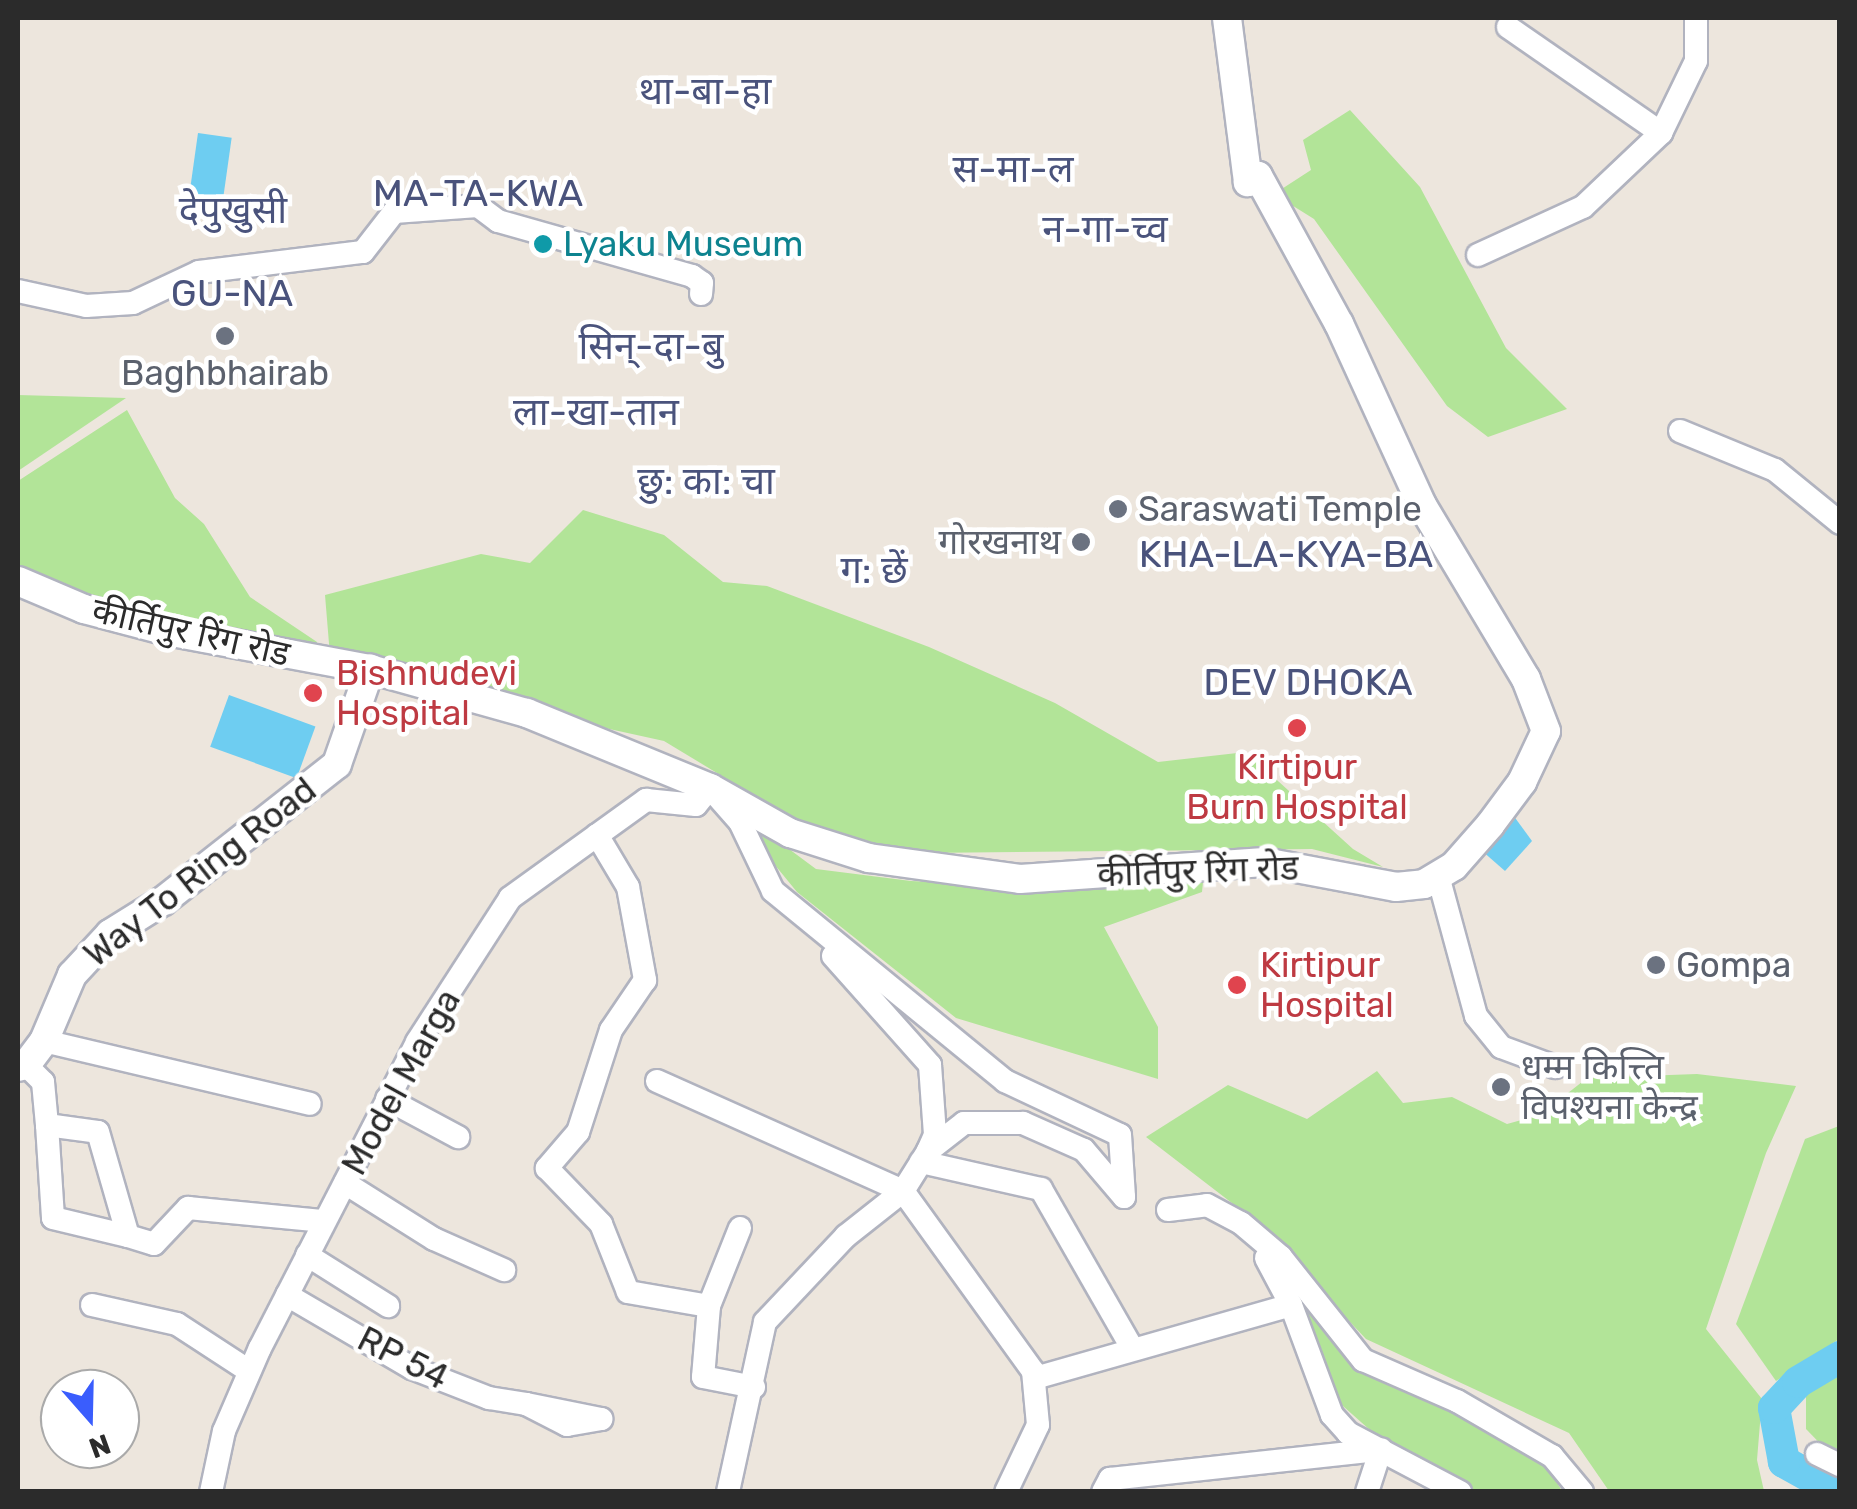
<!DOCTYPE html>
<meta charset="utf-8">
<style>
body{margin:0}
#map{position:relative;width:1857px;height:1509px;overflow:hidden;background:#ede6dd;font-family:Rubik,"Noto Sans Devanagari",sans-serif}
div>[style]{position:absolute}
[style*='--x']{left:calc(var(--x)*1px);top:calc(var(--y)*1px);width:calc(var(--w)*1px);rotate:calc(var(--a)*1deg)}
.green>*{inset:0;background:#b2e498}
.water>*{inset:0;background:#6ecdf1;transform-origin:0 0}
.river>*{height:32px;margin:-16px;padding:0 16px;transform-origin:16px;border-radius:16px;background:#6ecdf1}
.roads{filter:drop-shadow(2px 0 #b1b3bf) drop-shadow(-2px 0 #b1b3bf) drop-shadow(0 2px #b1b3bf) drop-shadow(0 -2px #b1b3bf)}
.minor>*{height:22px;margin:-11px;padding:0 11px;transform-origin:11px;border-radius:11px;background:#fff}
.tertiary>*{height:28px;margin:-14px;padding:0 14px;transform-origin:14px;border-radius:14px;background:#fff}
.dots>*{width:28px;height:28px;translate:-50% -50%;box-sizing:border-box;border:5px solid #fff;border-radius:50%}
span{translate:-50% -50%;white-space:nowrap;text-align:center;line-height:1.15;-webkit-text-stroke:9px #fff;paint-order:stroke}
.culture-label{font-size:35px;color:#0d838f}
.left{translate:0 -50%;text-align:left}
.worship-label{font-size:35px;color:#5b616d}
.right{translate:-100% -50%;text-align:right}
.street-label{font-size:35px;color:#2b2b2b}
.health-label{font-size:35px;color:#be3a42}
.neighbourhood-label{font-size:38px;color:#4a537c}
.frame{position:absolute;inset:0;border:20px solid #2b2b2b;pointer-events:none}
.north{position:absolute;left:40px;top:1369px;width:100px;height:100px;box-sizing:border-box;background:#fff;border:2px solid #aaa;border-radius:50%;rotate:160deg;font-size:28px;font-weight:700;line-height:40px;text-align:center;color:#2b2b2b}
.north::after{content:'';display:block;margin:auto;width:35px;height:45px;background:#3a5dfd;clip-path:polygon(50% 0,100% 100%,50% 72%,0 100%)}
</style>
<div id="map">
<div class="green">
<i style="clip-path:polygon(1350px 110px,1420px 187px,1506px 348px,1567px 409px,1488px 437px,1447px 406px,1314px 219px,1274px 194px,1311px 170px,1303px 140px)"></i>
<i style="clip-path:polygon(18px 395px,126px 398px,18px 471px)"></i>
<i style="clip-path:polygon(127px 410px,175px 498px,204px 524px,250px 597px,317px 642px,313px 662px,18px 585px,18px 481px)"></i>
<i style="clip-path:polygon(583px 510px,664px 535px,723px 582px,767px 586px,929px 647px,1055px 703px,1158px 762px,1246px 752px,1353px 849px,1383px 867px,1312px 849px,920px 853px,871px 847px,808px 828px,664px 741px,331px 668px,325px 595px,481px 554px,530px 563px)"></i>
<i style="clip-path:polygon(754px 823px,816px 869px,911px 881px,1052px 888px,1203px 882px,1202px 892px,1104px 927px,1158px 1027px,1158px 1079px,956px 1018px,797px 892px,770px 859px)"></i>
<i style="clip-path:polygon(1377px 1071px,1403px 1103px,1452px 1097px,1507px 1124px,1540px 1115px,1587px 1078px,1697px 1074px,1796px 1086px,1766px 1153px,1706px 1329px,1762px 1399px,1757px 1460px,1764px 1491px,1609px 1491px,1569px 1433px,1366px 1339px,1254px 1220px,1146px 1137px,1228px 1085px,1307px 1119px)"></i>
<i style="clip-path:polygon(1839px 1126px,1839px 1339px,1776px 1381px,1736px 1324px,1805px 1139px)"></i>
<i style="clip-path:polygon(1298px 1293px,1371px 1364px,1547px 1466px,1562px 1491px,1475px 1491px,1379px 1438px,1335px 1399px)"></i>
<i style="clip-path:polygon(1839px 1361px,1839px 1463px,1806px 1429px,1806px 1382px)"></i>
</div>
<div class="water">
<i style="left:198px;top:133px;width:34px;height:68px;rotate:8deg"></i>
<i style="left:229px;top:695px;width:92px;height:55px;rotate:20deg"></i>
<i style="clip-path:polygon(1513px 815px,1532px 841px,1505px 871px,1481px 850px)"></i>
</div>
<div class="river">
<i style="--x:1838;--y:1492;--w:62;--a:-150.9"></i>
<i style="--x:1784;--y:1462;--w:55;--a:-100.5"></i>
<i style="--x:1774;--y:1408;--w:35;--a:-47"></i>
<i style="--x:1798;--y:1382;--w:49;--a:-30.8"></i>
</div>
<div class="roads">
<div class="minor">
<i style="--x:1508;--y:27;--w:186;--a:34.7"></i>
<i style="--x:1478;--y:255;--w:115;--a:-24.6"></i>
<i style="--x:1583;--y:207;--w:108;--a:-43.5"></i>
<i style="--x:1661;--y:133;--w:80;--a:-64.1"></i>
<i style="--x:1696;--y:61;--w:43;--a:-90"></i>
<i style="--x:18;--y:291;--w:70;--a:12.4"></i>
<i style="--x:86;--y:306;--w:47;--a:-3.7"></i>
<i style="--x:133;--y:303;--w:73;--a:-25.2"></i>
<i style="--x:199;--y:272;--w:165;--a:-7"></i>
<i style="--x:363;--y:252;--w:51;--a:-52.2"></i>
<i style="--x:394;--y:212;--w:84;--a:-4.1"></i>
<i style="--x:478;--y:206;--w:25;--a:37"></i>
<i style="--x:498;--y:221;--w:202;--a:15.8"></i>
<i style="--x:692;--y:276;--w:12;--a:35"></i>
<i style="--x:702;--y:283;--w:11;--a:95"></i>
<i style="--x:1680;--y:431;--w:103;--a:22.3"></i>
<i style="--x:1775;--y:470;--w:84;--a:39.2"></i>
<i style="--x:597;--y:835;--w:61;--a:59.2"></i>
<i style="--x:628;--y:887;--w:95;--a:79.6"></i>
<i style="--x:645;--y:980;--w:60;--a:124.2"></i>
<i style="--x:611;--y:1030;--w:107;--a:107.9"></i>
<i style="--x:578;--y:1132;--w:48;--a:130.7"></i>
<i style="--x:547;--y:1168;--w:78;--a:46"></i>
<i style="--x:601;--y:1224;--w:73;--a:68.3"></i>
<i style="--x:628;--y:1292;--w:82;--a:9.8"></i>
<i style="--x:1438;--y:876;--w:145;--a:74.8"></i>
<i style="--x:1476;--y:1016;--w:40;--a:51"></i>
<i style="--x:1501;--y:1047;--w:58;--a:20.3"></i>
<i style="--x:833;--y:956;--w:146;--a:48.3"></i>
<i style="--x:930;--y:1065;--w:70;--a:85.9"></i>
<i style="--x:935;--y:1135;--w:17;--a:114"></i>
<i style="--x:44;--y:1041;--w:273;--a:13.3"></i>
<i style="--x:26;--y:1065;--w:24;--a:45"></i>
<i style="--x:43;--y:1082;--w:43;--a:84.7"></i>
<i style="--x:47;--y:1125;--w:51;--a:7.8"></i>
<i style="--x:98;--y:1132;--w:108;--a:73.9"></i>
<i style="--x:128;--y:1236;--w:27;--a:17"></i>
<i style="--x:154;--y:1244;--w:50;--a:-46.6"></i>
<i style="--x:188;--y:1208;--w:137;--a:5.5"></i>
<i style="--x:657;--y:1081;--w:269;--a:24.1"></i>
<i style="--x:903;--y:1191;--w:73;--a:141.7"></i>
<i style="--x:846;--y:1236;--w:118;--a:133.3"></i>
<i style="--x:765;--y:1322;--w:174;--a:102.3"></i>
<i style="--x:387;--y:1099;--w:81;--a:28.2"></i>
<i style="--x:47;--y:1125;--w:93;--a:86.3"></i>
<i style="--x:53;--y:1218;--w:77;--a:13.5"></i>
<i style="--x:921;--y:1162;--w:123;--a:12.7"></i>
<i style="--x:1041;--y:1189;--w:183;--a:60.2"></i>
<i style="--x:345;--y:1183;--w:105;--a:32.2"></i>
<i style="--x:434;--y:1239;--w:77;--a:23.9"></i>
<i style="--x:1168;--y:1210;--w:39;--a:-7"></i>
<i style="--x:1207;--y:1205;--w:38;--a:28"></i>
<i style="--x:1241;--y:1223;--w:52;--a:40.4"></i>
<i style="--x:1281;--y:1257;--w:132;--a:51.5"></i>
<i style="--x:1363;--y:1360;--w:103;--a:23.6"></i>
<i style="--x:1457;--y:1401;--w:110;--a:30.1"></i>
<i style="--x:1552;--y:1456;--w:47;--a:50.2"></i>
<i style="--x:740;--y:1228;--w:84;--a:111.7"></i>
<i style="--x:709;--y:1306;--w:71;--a:94.8"></i>
<i style="--x:703;--y:1377;--w:52;--a:11.1"></i>
<i style="--x:307;--y:1255;--w:96;--a:32.2"></i>
<i style="--x:1266;--y:1258;--w:53;--a:62"></i>
<i style="--x:1291;--y:1305;--w:117;--a:69.6"></i>
<i style="--x:1332;--y:1415;--w:24;--a:48"></i>
<i style="--x:1348;--y:1433;--w:127;--a:27.8"></i>
<i style="--x:287;--y:1295;--w:145;--a:30.3"></i>
<i style="--x:412;--y:1368;--w:83;--a:21.3"></i>
<i style="--x:489;--y:1398;--w:37;--a:9"></i>
<i style="--x:526;--y:1404;--w:46;--a:27.1"></i>
<i style="--x:567;--y:1425;--w:35;--a:-10"></i>
<i style="--x:601;--y:1419;--w:76;--a:-168.7"></i>
<i style="--x:92;--y:1305;--w:87;--a:12.6"></i>
<i style="--x:177;--y:1324;--w:86;--a:33.1"></i>
<i style="--x:1035;--y:1378;--w:266;--a:-15.9"></i>
<i style="--x:1817;--y:1454;--w:25;--a:26"></i>
<i style="--x:211;--y:1492;--w:62;--a:-78"></i>
<i style="--x:224;--y:1431;--w:90;--a:-66.6"></i>
<i style="--x:260;--y:1348;--w:344;--a:-62.8"></i>
<i style="--x:417;--y:1042;--w:171;--a:-57.1"></i>
<i style="--x:510;--y:898;--w:168;--a:-35.8"></i>
<i style="--x:646;--y:800;--w:50;--a:5.7"></i>
<i style="--x:696;--y:805;--w:22;--a:-51"></i>
<i style="--x:710;--y:788;--w:45;--a:48.6"></i>
<i style="--x:740;--y:822;--w:76;--a:64.4"></i>
<i style="--x:773;--y:891;--w:300;--a:39.3"></i>
<i style="--x:1005;--y:1081;--w:127;--a:25.2"></i>
<i style="--x:1120;--y:1135;--w:62;--a:86.3"></i>
<i style="--x:1124;--y:1197;--w:62;--a:-130.4"></i>
<i style="--x:1084;--y:1150;--w:67;--a:-156.1"></i>
<i style="--x:1023;--y:1123;--w:59;--a:180"></i>
<i style="--x:964;--y:1123;--w:46;--a:142.1"></i>
<i style="--x:928;--y:1151;--w:47;--a:122"></i>
<i style="--x:903;--y:1191;--w:222;--a:54.2"></i>
<i style="--x:1033;--y:1371;--w:54;--a:84.7"></i>
<i style="--x:1038;--y:1425;--w:74;--a:115.5"></i>
<i style="--x:1103;--y:1492;--w:15;--a:-62"></i>
<i style="--x:1110;--y:1479;--w:269;--a:-6.2"></i>
<i style="--x:1367;--y:1492;--w:45;--a:-72"></i>
</div>
<div class="tertiary">
<i style="--x:18;--y:581;--w:72;--a:23"></i>
<i style="--x:84;--y:609;--w:86;--a:14.8"></i>
<i style="--x:167;--y:631;--w:207;--a:10.6"></i>
<i style="--x:370;--y:669;--w:163;--a:15.7"></i>
<i style="--x:527;--y:713;--w:198;--a:22.3"></i>
<i style="--x:710;--y:788;--w:92;--a:29.4"></i>
<i style="--x:790;--y:833;--w:83;--a:17.6"></i>
<i style="--x:869;--y:858;--w:152;--a:7.9"></i>
<i style="--x:1020;--y:879;--w:245;--a:-4"></i>
<i style="--x:1264;--y:862;--w:134;--a:10.7"></i>
<i style="--x:1396;--y:887;--w:28;--a:-6"></i>
<i style="--x:1424;--y:884;--w:35;--a:-31"></i>
<i style="--x:1454;--y:866;--w:55;--a:-48.7"></i>
<i style="--x:1490;--y:825;--w:54;--a:-53.3"></i>
<i style="--x:1522;--y:782;--w:56;--a:-64.8"></i>
<i style="--x:1546;--y:731;--w:56;--a:-111"></i>
<i style="--x:1526;--y:679;--w:203;--a:-120.9"></i>
<i style="--x:1422;--y:505;--w:199;--a:-114.6"></i>
<i style="--x:1339;--y:324;--w:169;--a:-118.7"></i>
<i style="--x:1258;--y:176;--w:12;--a:149"></i>
<i style="--x:1248;--y:182;--w:165;--a:-97.3"></i>
<i style="--x:18;--y:1067;--w:8;--a:-14"></i>
<i style="--x:26;--y:1065;--w:30;--a:-53"></i>
<i style="--x:44;--y:1041;--w:72;--a:-67"></i>
<i style="--x:72;--y:975;--w:56;--a:-47.2"></i>
<i style="--x:110;--y:934;--w:62;--a:-31.9"></i>
<i style="--x:163;--y:901;--w:221;--a:-38.2"></i>
<i style="--x:337;--y:764;--w:101;--a:-70.8"></i>
</div>
</div>
<div class="dots">
<i style="left:543px;top:244px;background:#0f9aa8"></i>
<i style="left:225px;top:336px;background:#6b7280"></i>
<i style="left:1118px;top:509px;background:#6b7280"></i>
<i style="left:1081px;top:542px;background:#6b7280"></i>
<i style="left:313px;top:693px;background:#e0444e"></i>
<i style="left:1297px;top:728px;background:#e0444e"></i>
<i style="left:1656px;top:965px;background:#6b7280"></i>
<i style="left:1237px;top:985px;background:#e0444e"></i>
<i style="left:1501px;top:1087px;background:#6b7280"></i>
</div>
<div class="culture-label">
<span class="left" style="left:563px;top:244px">Lyaku Museum</span>
</div>
<div class="worship-label">
<span style="left:225px;top:373px">Baghbhairab</span>
<span class="left" style="left:1138px;top:509px">Saraswati Temple</span>
<span class="right" style="left:1061px;top:542px">गोरखनाथ</span>
<span class="left" style="left:1676px;top:965px">Gompa</span>
<span class="left" style="left:1521px;top:1087px">धम्म कित्त्ति<br>विपश्यना केन्द्र</span>
</div>
<div class="street-label">
<span style="left:191px;top:632px;rotate:13deg">कीर्तिपुर रिंग रोड</span>
<span style="left:1198px;top:871px;rotate:-2deg">कीर्तिपुर रिंग रोड</span>
<span style="left:200px;top:872px;rotate:-38deg">Way To Ring Road</span>
<span style="left:401px;top:1082px;rotate:-61deg">Model Marga</span>
<span style="left:403px;top:1358px;rotate:27deg">RP 54</span>
</div>
<div class="health-label">
<span class="left" style="left:336px;top:693px">Bishnudevi<br>Hospital</span>
<span style="left:1297px;top:787px">Kirtipur<br>Burn Hospital</span>
<span class="left" style="left:1260px;top:985px">Kirtipur<br>Hospital</span>
</div>
<div class="neighbourhood-label">
<span style="left:705px;top:92px">था-बा-हा</span>
<span style="left:1013px;top:170px">स-मा-ल</span>
<span style="left:478px;top:194px">MA-TA-KWA</span>
<span style="left:233px;top:211px">देपुखुसी</span>
<span style="left:1105px;top:230px">न-गा-च्व</span>
<span style="left:232px;top:294px">GU-NA</span>
<span style="left:651px;top:347px">सिन्-दा-बु</span>
<span style="left:596px;top:413px">ला-खा-तान</span>
<span style="left:706px;top:482px">छु: का: चा</span>
<span style="left:1286px;top:555px">KHA-LA-KYA-BA</span>
<span style="left:874px;top:571px">ग: छें</span>
<span style="left:1308px;top:683px">DEV DHOKA</span>
</div>
<div class="frame"></div>
<div class="north">N</div>
</div>
